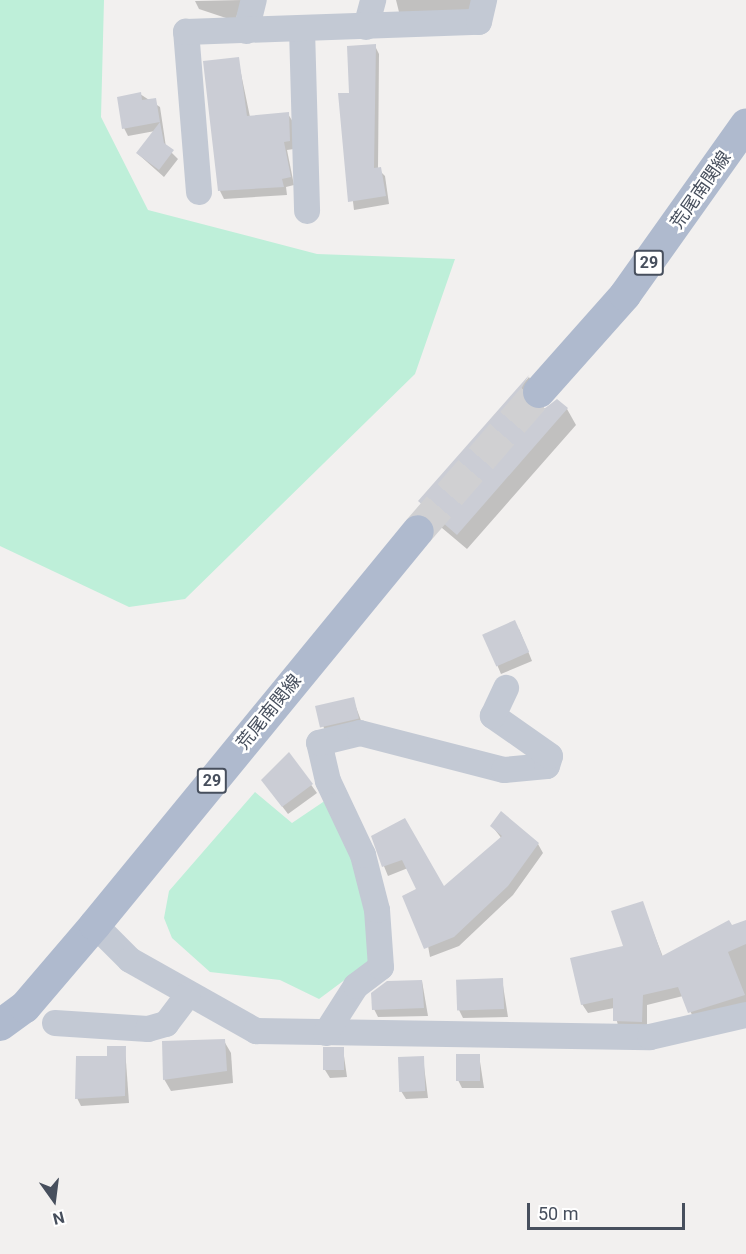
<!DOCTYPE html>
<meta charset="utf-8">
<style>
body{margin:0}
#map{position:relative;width:746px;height:1254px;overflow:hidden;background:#f2f0ef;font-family:Roboto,"Noto Sans JP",sans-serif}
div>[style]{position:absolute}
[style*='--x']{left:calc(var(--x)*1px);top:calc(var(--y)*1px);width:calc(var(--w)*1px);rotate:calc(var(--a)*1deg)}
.green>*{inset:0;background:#beefd9}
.shadow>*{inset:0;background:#0003}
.building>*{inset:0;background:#cbcdd5;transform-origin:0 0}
.major-tunnel>*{height:32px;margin-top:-16px;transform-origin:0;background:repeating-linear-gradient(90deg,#d0d0d2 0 32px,transparent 0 48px)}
.minor>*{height:26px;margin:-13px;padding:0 13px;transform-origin:13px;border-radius:13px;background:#c3c9d4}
.major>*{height:32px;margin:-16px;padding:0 16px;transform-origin:16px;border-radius:16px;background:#afbace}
span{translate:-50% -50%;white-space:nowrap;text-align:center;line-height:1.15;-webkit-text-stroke:5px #fff;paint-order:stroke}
.shield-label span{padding:2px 4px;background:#fff;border:2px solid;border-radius:4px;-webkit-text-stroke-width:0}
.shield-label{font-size:16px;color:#474f5d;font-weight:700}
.street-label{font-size:18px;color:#474f5d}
.north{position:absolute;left:24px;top:1170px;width:60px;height:60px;-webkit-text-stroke:4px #fff;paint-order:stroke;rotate:166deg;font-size:16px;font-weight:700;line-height:24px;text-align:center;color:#474f5d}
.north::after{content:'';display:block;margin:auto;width:21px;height:27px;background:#474f5d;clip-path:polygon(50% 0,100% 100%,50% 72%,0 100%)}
.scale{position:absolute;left:527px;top:1203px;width:158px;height:27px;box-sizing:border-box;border:3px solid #474f5d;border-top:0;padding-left:8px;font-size:18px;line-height:21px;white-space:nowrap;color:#474f5d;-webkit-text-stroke:4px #fff;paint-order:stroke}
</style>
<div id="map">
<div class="green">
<i style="clip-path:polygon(0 0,104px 0,101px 117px,148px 210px,317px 254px,455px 259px,415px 374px,185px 599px,129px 607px,0 546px)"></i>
<i style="clip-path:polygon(255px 792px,292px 823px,329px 798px,362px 869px,370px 961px,319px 999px,280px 980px,210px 972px,172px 938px,164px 918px,169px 891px)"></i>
</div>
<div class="shadow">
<i style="clip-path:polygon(242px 0,235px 21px,199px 9px,195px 1px)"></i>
<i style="clip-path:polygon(396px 0,473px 0,470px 15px,399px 12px)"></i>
<i style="clip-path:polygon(375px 46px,379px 54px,378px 169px,385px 176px,389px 204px,354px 210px,340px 94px,351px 94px)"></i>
<i style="clip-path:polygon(238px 59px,250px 117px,288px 114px,293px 122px,294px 149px,287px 150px,294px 185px,286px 187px,287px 195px,224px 199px,220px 191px)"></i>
<i style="clip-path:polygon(140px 94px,160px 107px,166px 147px,178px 159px,164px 177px,138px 154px,155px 131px,128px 136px,124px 128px)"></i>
<i style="clip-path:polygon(529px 377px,537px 391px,530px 408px,567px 409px,576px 425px,467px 549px,429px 517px,420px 502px)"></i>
<i style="clip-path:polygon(519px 629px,532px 661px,501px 674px,484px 634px)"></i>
<i style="clip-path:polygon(353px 699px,363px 726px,326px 734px,317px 708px)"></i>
<i style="clip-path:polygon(289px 754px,317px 793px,288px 814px,263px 781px)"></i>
<i style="clip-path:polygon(492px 826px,538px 844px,543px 853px,513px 895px,459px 946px,430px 957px,418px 890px,408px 868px,388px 876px,372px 837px,443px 888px,502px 839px)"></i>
<i style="clip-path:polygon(642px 903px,663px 957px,746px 921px,746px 1005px,695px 1021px,683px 996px,647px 1005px,647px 1031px,619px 1030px,614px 1008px,588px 1013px,582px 1004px,625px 947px)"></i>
<i style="clip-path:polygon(502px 979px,508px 1017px,463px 1018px,459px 1010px)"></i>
<i style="clip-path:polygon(422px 981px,428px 1016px,378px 1017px,374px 1009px)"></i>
<i style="clip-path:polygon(224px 1041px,231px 1053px,233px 1083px,171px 1091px,164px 1079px)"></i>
<i style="clip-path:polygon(125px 1048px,129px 1103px,81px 1106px,77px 1098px,108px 1058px)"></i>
<i style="clip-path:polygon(343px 1049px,347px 1077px,330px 1078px,325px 1070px)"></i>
<i style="clip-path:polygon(479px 1055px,484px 1088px,462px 1088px,458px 1080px)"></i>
<i style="clip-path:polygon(423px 1058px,428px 1098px,406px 1099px,401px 1091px)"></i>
</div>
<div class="building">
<i style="clip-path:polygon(376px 44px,374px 168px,381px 167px,386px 196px,348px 202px,338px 93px,349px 93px,347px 46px)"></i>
<i style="clip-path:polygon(239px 57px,247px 116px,289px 112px,290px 141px,284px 142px,291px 177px,282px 179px,284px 187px,218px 191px,203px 61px)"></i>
<i style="clip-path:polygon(141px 92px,142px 100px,156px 98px,160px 122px,122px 129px,117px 97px)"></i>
<i style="clip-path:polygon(160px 122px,164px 143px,174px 150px,159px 170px,136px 153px)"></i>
<i style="clip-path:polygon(529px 375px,521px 389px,528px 406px,544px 409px,557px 399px,568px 408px,457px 535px,418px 501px)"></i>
<i style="left:515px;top:620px;width:35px;height:36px;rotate:66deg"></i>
<i style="left:354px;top:697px;width:22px;height:40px;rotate:77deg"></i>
<i style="clip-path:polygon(289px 752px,313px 784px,282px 807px,261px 780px)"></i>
<i style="clip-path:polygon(501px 811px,539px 843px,508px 886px,454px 937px,424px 949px,402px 896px,416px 889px,402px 860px,382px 867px,371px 836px,405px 818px,444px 886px,502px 836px,490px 826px)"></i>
<i style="clip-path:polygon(643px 901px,662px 956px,729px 920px,732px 925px,746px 920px,746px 944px,728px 952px,745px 995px,688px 1013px,678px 987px,643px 995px,642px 1022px,613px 1021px,613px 998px,581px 1005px,570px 958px,623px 946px,611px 911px)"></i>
<i style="left:503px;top:978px;width:31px;height:47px;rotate:88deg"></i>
<i style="clip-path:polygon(422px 980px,424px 1008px,372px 1010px,371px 993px,387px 981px)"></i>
<i style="clip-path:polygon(225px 1039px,227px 1071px,163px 1080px,162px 1041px)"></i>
<i style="clip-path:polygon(107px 1046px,126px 1046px,125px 1096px,75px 1099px,76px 1056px,107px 1056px)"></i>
<i style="left:323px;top:1047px;width:21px;height:23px"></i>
<i style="left:456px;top:1054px;width:24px;height:27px"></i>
<i style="left:424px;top:1056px;width:35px;height:26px;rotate:88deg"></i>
</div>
<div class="major-tunnel">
<i style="--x:418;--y:531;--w:184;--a:-49"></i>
</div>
<div class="minor">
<i style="--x:366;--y:27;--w:28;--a:-75"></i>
<i style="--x:302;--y:29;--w:182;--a:88.4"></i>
<i style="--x:246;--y:31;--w:32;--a:-76"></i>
<i style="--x:199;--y:192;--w:161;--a:-94.6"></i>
<i style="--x:186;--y:32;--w:293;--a:-2"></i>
<i style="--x:479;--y:22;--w:23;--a:-77"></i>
<i style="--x:95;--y:925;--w:49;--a:45"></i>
<i style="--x:130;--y:960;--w:145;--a:29.4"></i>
<i style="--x:256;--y:1031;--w:394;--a:0.9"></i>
<i style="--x:650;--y:1037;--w:98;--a:-12.9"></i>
<i style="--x:55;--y:1023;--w:93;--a:3.7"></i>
<i style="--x:148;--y:1029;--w:19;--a:-16"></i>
<i style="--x:166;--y:1024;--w:36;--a:-53"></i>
<i style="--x:326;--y:1033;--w:56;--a:-57.4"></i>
<i style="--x:356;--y:986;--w:31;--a:-37"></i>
<i style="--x:381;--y:967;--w:57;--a:-94"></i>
<i style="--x:377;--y:910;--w:57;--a:-104.3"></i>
<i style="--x:363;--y:855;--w:82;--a:-115.3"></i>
<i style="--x:328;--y:781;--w:39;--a:-103"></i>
<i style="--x:319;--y:743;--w:42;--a:-13.7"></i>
<i style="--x:360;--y:733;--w:149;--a:14.4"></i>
<i style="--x:504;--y:770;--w:43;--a:-5.3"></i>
<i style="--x:547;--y:766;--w:10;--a:-73"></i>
<i style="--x:550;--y:756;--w:70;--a:-144.9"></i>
<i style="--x:493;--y:716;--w:31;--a:-65"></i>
</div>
<div class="major">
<i style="--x:539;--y:392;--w:130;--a:-48.4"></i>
<i style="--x:625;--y:295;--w:209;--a:-54.6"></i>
<i style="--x:0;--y:1025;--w:31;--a:-36"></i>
<i style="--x:25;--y:1007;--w:108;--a:-49.5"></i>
<i style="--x:95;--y:925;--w:509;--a:-50.66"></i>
</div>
<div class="shield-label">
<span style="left:649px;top:263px">29</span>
<span style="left:212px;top:781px">29</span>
</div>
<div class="street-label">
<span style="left:701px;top:190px;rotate:-55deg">荒尾南関線</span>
<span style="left:269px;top:712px;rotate:-51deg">荒尾南関線</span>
</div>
<div class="north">N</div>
<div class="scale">50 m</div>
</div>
